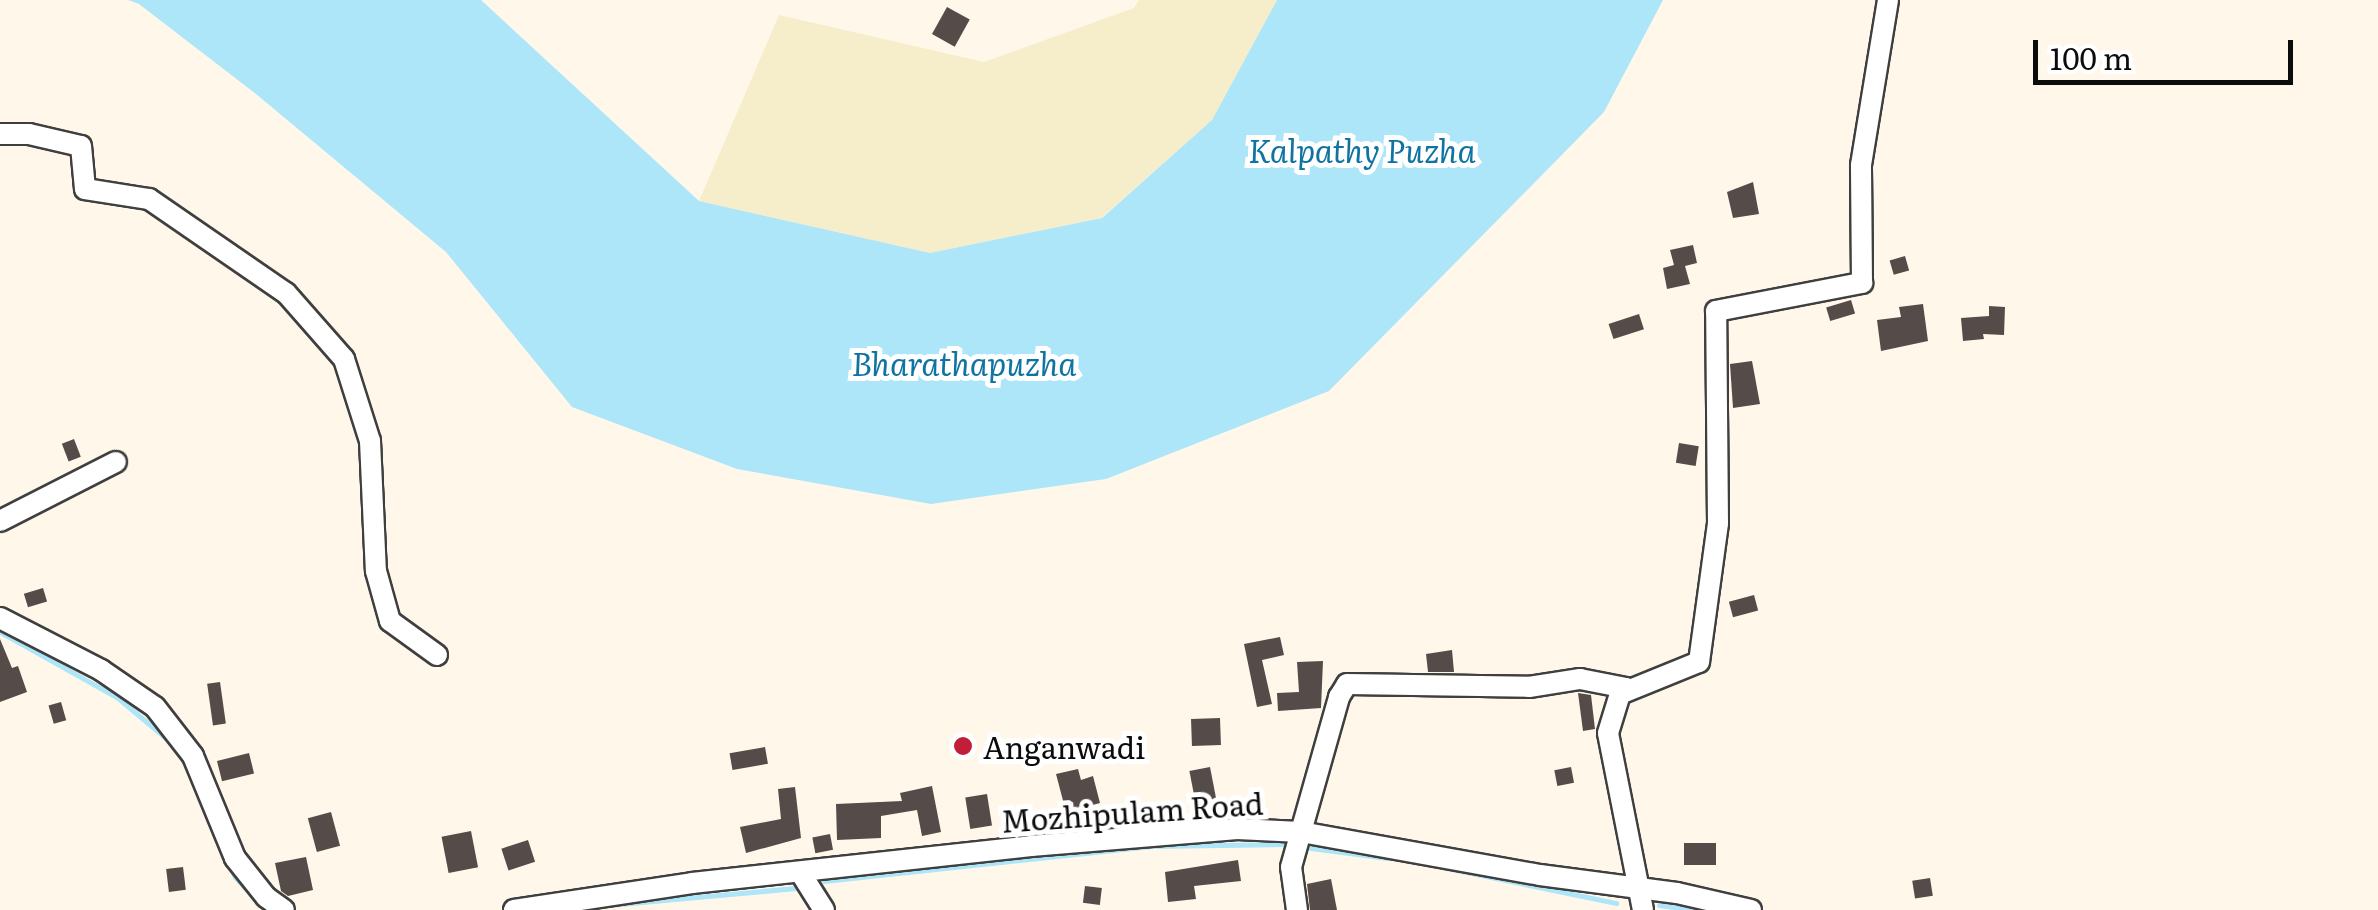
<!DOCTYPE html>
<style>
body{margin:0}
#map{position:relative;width:2378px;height:910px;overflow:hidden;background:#fff8ea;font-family:Literata,serif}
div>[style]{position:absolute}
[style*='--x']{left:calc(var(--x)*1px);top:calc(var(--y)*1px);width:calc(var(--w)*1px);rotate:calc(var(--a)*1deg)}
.farmland>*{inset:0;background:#f6edca}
.water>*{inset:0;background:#ade5f9}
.stream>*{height:5px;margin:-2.5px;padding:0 2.5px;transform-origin:2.5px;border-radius:2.5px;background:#ade5f9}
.building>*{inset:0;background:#554b48;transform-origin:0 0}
.roads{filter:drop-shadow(2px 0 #3f3f3f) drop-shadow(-2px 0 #3f3f3f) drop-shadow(0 2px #3f3f3f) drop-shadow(0 -2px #3f3f3f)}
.minor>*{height:20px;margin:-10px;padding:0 10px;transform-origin:10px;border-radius:10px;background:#fff}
.dots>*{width:28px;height:28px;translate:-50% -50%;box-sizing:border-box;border:5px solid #fff;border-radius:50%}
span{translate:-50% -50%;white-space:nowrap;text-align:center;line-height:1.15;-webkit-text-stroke:10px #fff;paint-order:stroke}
.poi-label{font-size:30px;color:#0c0c0c}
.left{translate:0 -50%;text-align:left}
.street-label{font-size:30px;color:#0c0c0c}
.water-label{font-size:32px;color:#1074a2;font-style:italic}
.scale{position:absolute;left:2033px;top:40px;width:260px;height:45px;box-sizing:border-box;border:5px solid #0c0c0c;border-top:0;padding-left:12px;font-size:30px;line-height:35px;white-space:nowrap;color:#0c0c0c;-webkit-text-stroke:8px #fff;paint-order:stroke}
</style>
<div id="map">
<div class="farmland">
<i style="clip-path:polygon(1139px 0,1277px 0,1212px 120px,1101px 218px,930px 253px,699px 201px,779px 15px,984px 62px,1134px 8px)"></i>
</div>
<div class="water">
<i style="clip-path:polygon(128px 0,481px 0,699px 201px,930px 253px,1102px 218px,1212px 120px,1277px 0,1663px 0,1604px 112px,1329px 391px,1106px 479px,931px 504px,737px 469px,572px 407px,446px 252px,256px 94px,139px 4px)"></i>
</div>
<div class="stream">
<i style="--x:0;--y:632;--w:135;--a:29.2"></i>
<i style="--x:118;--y:698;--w:67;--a:40.1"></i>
<i style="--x:182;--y:758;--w:29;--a:65"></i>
<i style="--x:206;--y:812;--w:71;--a:66"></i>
<i style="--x:235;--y:877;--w:45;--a:46.8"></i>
<i style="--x:1311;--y:848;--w:77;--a:7.5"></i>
<i style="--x:1442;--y:867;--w:178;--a:11.7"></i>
<i style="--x:824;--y:881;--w:331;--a:-6.1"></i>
<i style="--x:1153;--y:846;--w:130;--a:-0.9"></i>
<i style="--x:609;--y:905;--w:187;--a:-5.2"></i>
<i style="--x:1659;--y:905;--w:35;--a:8"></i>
</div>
<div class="building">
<i style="left:947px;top:7px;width:26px;height:31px;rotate:29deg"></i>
<i style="clip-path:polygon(1753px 182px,1759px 214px,1733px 218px,1727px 192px)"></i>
<i style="clip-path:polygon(1693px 245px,1697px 263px,1685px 266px,1690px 284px,1667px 289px,1663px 268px,1674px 265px,1670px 250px)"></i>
<i style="left:1905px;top:256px;width:15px;height:16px;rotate:74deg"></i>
<i style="left:1851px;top:300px;width:14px;height:26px;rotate:73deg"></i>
<i style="clip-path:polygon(1923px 304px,1928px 341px,1881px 351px,1877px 320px,1901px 317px,1899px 307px)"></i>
<i style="clip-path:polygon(1989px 306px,2005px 307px,2004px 335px,1983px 334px,1984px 339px,1963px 341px,1961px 318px,1989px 316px)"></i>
<i style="left:1639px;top:314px;width:16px;height:32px;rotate:72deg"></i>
<i style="clip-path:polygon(1752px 361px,1760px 404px,1733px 408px,1730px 364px)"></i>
<i style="left:74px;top:439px;width:19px;height:13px;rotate:69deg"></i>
<i style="left:1679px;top:443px;width:20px;height:20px;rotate:9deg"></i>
<i style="left:43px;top:588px;width:14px;height:20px;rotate:73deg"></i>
<i style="left:1754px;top:595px;width:16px;height:26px;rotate:75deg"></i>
<i style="clip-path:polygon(1280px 637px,1284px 655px,1262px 660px,1272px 704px,1257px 707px,1244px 644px)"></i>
<i style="clip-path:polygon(0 639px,12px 668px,18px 666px,27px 692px,0 702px)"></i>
<i style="clip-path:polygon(1452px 650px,1454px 672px,1428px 672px,1426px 654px)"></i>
<i style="clip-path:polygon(1323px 661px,1321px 708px,1278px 711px,1277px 693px,1299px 692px,1297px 662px)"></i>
<i style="left:220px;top:682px;width:42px;height:13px;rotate:82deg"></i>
<i style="clip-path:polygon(1578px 693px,1591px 695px,1595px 729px,1583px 731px)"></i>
<i style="left:61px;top:702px;width:19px;height:13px;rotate:74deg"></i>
<i style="left:1220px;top:718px;width:27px;height:29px;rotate:88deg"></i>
<i style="left:765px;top:747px;width:17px;height:36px;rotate:80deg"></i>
<i style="left:249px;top:753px;width:21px;height:33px;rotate:76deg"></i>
<i style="left:1210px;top:767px;width:42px;height:21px;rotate:79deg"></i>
<i style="left:1571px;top:767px;width:16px;height:17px;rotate:79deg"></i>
<i style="clip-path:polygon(1078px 769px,1081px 780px,1093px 776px,1100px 803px,1066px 812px,1056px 774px)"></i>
<i style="clip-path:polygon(932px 786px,941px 832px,922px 836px,917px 810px,881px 816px,881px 838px,837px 840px,836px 804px,902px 801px,900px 793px)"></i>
<i style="clip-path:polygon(795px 787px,801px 838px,746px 853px,740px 827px,781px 819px,778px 789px)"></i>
<i style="left:987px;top:794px;width:32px;height:22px;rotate:81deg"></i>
<i style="left:331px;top:812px;width:35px;height:24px;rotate:75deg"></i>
<i style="left:471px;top:831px;width:37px;height:30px;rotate:79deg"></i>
<i style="left:830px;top:834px;width:16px;height:18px;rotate:79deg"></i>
<i style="left:528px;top:840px;width:23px;height:28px;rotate:72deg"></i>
<i style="left:1716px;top:843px;width:22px;height:32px;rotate:90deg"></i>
<i style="clip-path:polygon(306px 857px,313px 890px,288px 896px,281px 891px,275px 863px)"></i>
<i style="clip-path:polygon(1238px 860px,1241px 881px,1194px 886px,1196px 899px,1168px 902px,1165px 872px)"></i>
<i style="left:183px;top:867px;width:23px;height:17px;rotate:83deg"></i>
<i style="left:1930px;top:878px;width:18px;height:18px;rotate:81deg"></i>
<i style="clip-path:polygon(1331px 879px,1337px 910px,1310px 910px,1307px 884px)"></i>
<i style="left:1085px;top:886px;width:17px;height:17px;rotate:7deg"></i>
</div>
<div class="roads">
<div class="minor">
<i style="--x:0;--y:134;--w:29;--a:0"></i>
<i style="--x:29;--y:134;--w:53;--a:13"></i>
<i style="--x:81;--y:146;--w:43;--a:84.7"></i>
<i style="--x:85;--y:189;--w:65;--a:8.9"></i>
<i style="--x:149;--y:199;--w:166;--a:34.5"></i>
<i style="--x:286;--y:293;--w:88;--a:48.7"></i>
<i style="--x:344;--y:359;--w:86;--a:72.4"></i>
<i style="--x:370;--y:441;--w:130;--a:87.4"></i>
<i style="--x:376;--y:571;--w:52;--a:74.4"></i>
<i style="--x:390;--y:621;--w:58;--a:35.9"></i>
<i style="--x:0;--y:521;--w:130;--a:-27"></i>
<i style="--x:0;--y:618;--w:114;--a:27.2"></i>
<i style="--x:101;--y:670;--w:65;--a:34.4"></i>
<i style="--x:155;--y:707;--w:62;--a:52.2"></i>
<i style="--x:193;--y:756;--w:110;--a:67.6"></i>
<i style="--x:235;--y:858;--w:50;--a:51.5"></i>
<i style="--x:266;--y:897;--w:22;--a:36"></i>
<i style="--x:800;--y:872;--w:45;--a:57.7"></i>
<i style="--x:514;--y:910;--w:180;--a:-8.6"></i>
<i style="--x:692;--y:883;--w:341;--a:-6.2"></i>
<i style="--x:1031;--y:846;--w:207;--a:-4.7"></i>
<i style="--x:1237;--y:829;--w:64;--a:2.7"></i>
<i style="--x:1301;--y:832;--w:243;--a:10.2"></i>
<i style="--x:1540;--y:875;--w:138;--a:7.5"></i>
<i style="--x:1677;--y:893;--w:76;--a:12.9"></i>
<i style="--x:1297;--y:910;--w:43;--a:-97.9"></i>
<i style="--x:1291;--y:867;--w:177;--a:-74.2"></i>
<i style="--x:1339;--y:697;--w:15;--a:-58"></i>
<i style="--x:1347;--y:684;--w:182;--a:0.9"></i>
<i style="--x:1529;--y:687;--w:52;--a:-8.9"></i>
<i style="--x:1580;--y:679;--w:47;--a:11.1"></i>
<i style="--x:1626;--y:688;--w:6;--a:135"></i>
<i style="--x:1643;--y:910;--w:180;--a:-101.2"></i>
<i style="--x:1608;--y:733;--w:41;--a:-72.9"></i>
<i style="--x:1620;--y:694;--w:85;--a:-22.1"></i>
<i style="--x:1699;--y:662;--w:140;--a:-82.2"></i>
<i style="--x:1718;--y:523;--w:212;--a:-90.5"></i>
<i style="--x:1716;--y:311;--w:149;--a:-10.9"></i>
<i style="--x:1862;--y:283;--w:118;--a:-90.5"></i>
<i style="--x:1861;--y:165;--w:167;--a:-80.7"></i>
</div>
</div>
<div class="dots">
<i style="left:963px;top:746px;background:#c11e3a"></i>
</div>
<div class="poi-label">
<span class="left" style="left:983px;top:746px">Anganwadi</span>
</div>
<div class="street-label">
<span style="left:1132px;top:811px;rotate:-4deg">Mozhipulam Road</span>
</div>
<div class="water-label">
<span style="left:1362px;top:149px">Kalpathy Puzha</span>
<span style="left:964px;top:362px">Bharathapuzha</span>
</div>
<div class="scale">100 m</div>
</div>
